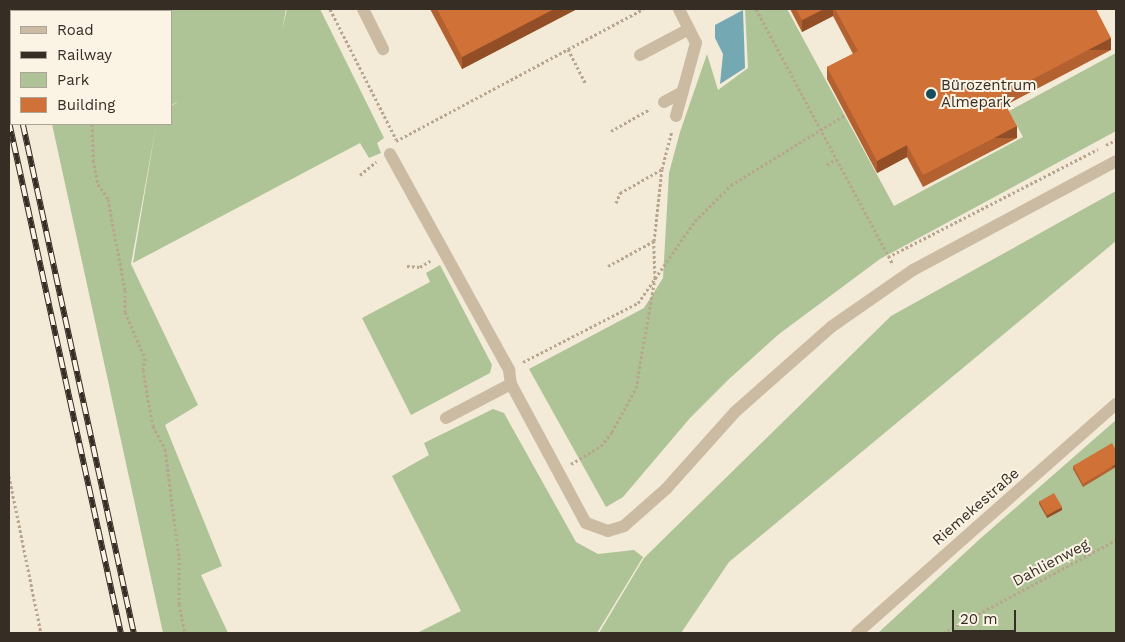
<!DOCTYPE html>
<meta charset="utf-8">
<style>
body{margin:0}
#map{position:relative;width:1125px;height:642px;overflow:hidden;background:#f3ead7;font-family:"Work Sans",sans-serif}
div>[style]{position:absolute}
[style*='--x']{left:calc(var(--x)*1px);top:calc(var(--y)*1px);width:calc(var(--w)*1px);rotate:calc(var(--a)*1deg)}
.green>*{inset:0;background:#aec396}
.water>*{inset:0;background:#74a8b2}
.path>*{height:3px;margin-top:-1.5px;transform-origin:0;background:repeating-linear-gradient(90deg,#b8a58d 0 2.5px,transparent 0 5px)}
.minor>*{height:12px;margin:-6px;padding:0 6px;transform-origin:6px;border-radius:6px;background:#ccbba3}
.rail>*{height:5.5px;margin-top:-2.75px;transform-origin:0;background:repeating-linear-gradient(90deg,#fbf3e4 0 11px,#362d25 0 22px);box-sizing:border-box;border-block:1px solid #362d25}
.wall>*{inset:0;background:#b36130}
.shaded-wall>*{inset:0;background:#924f27;transform-origin:0 0}
.building>*{inset:0;background:#d07138;transform-origin:0 0}
.dots>*{width:14px;height:14px;translate:-50% -50%;box-sizing:border-box;border:2px solid #fbf3e4;border-radius:50%}
span{translate:-50% -50%;white-space:nowrap;text-align:center;line-height:1.15;-webkit-text-stroke:4px #fbf3e4;paint-order:stroke}
.poi-label{font-size:15px;color:#362d25}
.left{translate:0 -50%;text-align:left}
.street-label{font-size:15px;color:#362d25}
.frame{position:absolute;inset:0;border:10px solid #362d25;pointer-events:none}
.legend{position:absolute;left:10px;top:10px;width:162px;height:115px;box-sizing:border-box;background:#fbf3e4;border:1px solid #aca498;margin:0;padding:6px 9px;list-style:none;font-size:15px;color:#362d25}
.legend li{display:flex;align-items:center;gap:10px;height:25px}
.legend b{width:25px;border:1px solid #aca498}
.scale{position:absolute;left:952px;top:610px;width:64px;height:22px;box-sizing:border-box;border:2px solid #362d25;border-top:0;padding-left:6px;font-size:15px;line-height:18px;white-space:nowrap;color:#362d25;-webkit-text-stroke:4px #fbf3e4;paint-order:stroke}
</style>
<div id="map">
<div class="green">
<i style="clip-path:polygon(27px 9px,286px 9px,282px 31px,287px 9px,320px 9px,384px 138px,377px 143px,381px 153px,369px 158px,360px 143px,133px 263px,156px 126px,131px 264px,198px 405px,165px 425px,222px 566px,201px 575px,228px 633px,163px 633px,52px 124px,171px 124px,171px 106px,179px 101px,171px 105px,171px 11px)"></i>
<i style="clip-path:polygon(745px 9px,787px 9px,894px 206px,1023px 137px,1009px 111px,1116px 53px,1116px 131px,880px 259px,779px 334px,729px 379px,690px 418px,623px 497px,606px 507px,529px 369px,644px 308px,663px 278px,669px 173px,680px 132px,707px 54px,718px 90px,748px 68px)"></i>
<i style="clip-path:polygon(1116px 191px,1116px 241px,729px 562px,681px 633px,599px 633px,644px 558px,891px 316px)"></i>
<i style="clip-path:polygon(440px 265px,492px 365px,490px 373px,411px 415px,362px 318px,430px 282px,426px 273px)"></i>
<i style="clip-path:polygon(493px 409px,504px 413px,576px 542px,598px 554px,634px 550px,643px 557px,597px 633px,417px 633px,461px 611px,392px 476px,429px 455px,424px 443px)"></i>
<i style="clip-path:polygon(1116px 420px,1116px 633px,878px 633px,981px 538px)"></i>
</div>
<div class="water">
<i style="clip-path:polygon(743px 10px,745px 68px,720px 84px,723px 54px,715px 38px,715px 25px)"></i>
</div>
<div class="path">
<i style="--x:67;--y:9;--w:2;--a:90"></i>
<i style="--x:330;--y:9;--w:146;--a:63.1"></i>
<i style="--x:756;--y:9;--w:290;--a:61.8"></i>
<i style="--x:568;--y:49;--w:39;--a:63"></i>
<i style="--x:92;--y:124;--w:36;--a:88"></i>
<i style="--x:93;--y:160;--w:25;--a:78"></i>
<i style="--x:98;--y:184;--w:18;--a:56"></i>
<i style="--x:108;--y:199;--w:93;--a:79.4"></i>
<i style="--x:125;--y:290;--w:22;--a:90"></i>
<i style="--x:125;--y:312;--w:50;--a:66.5"></i>
<i style="--x:145;--y:358;--w:12;--a:99"></i>
<i style="--x:143;--y:370;--w:57;--a:79.9"></i>
<i style="--x:153;--y:426;--w:26;--a:62"></i>
<i style="--x:165;--y:449;--w:109;--a:82.6"></i>
<i style="--x:179;--y:557;--w:47;--a:90"></i>
<i style="--x:179;--y:604;--w:30;--a:78"></i>
<i style="--x:611;--y:131;--w:45;--a:-29.4"></i>
<i style="--x:396;--y:141;--w:280;--a:-28.1"></i>
<i style="--x:1106;--y:145;--w:11;--a:-27"></i>
<i style="--x:827;--y:165;--w:11;--a:-34"></i>
<i style="--x:360;--y:175;--w:21;--a:-39"></i>
<i style="--x:616;--y:203;--w:11;--a:-68"></i>
<i style="--x:620;--y:193;--w:48;--a:-29.7"></i>
<i style="--x:888;--y:257;--w:236;--a:-27.2"></i>
<i style="--x:407;--y:266;--w:13;--a:4"></i>
<i style="--x:420;--y:267;--w:12;--a:-31"></i>
<i style="--x:608;--y:266;--w:52;--a:-28.5"></i>
<i style="--x:523;--y:362;--w:129;--a:-27.2"></i>
<i style="--x:638;--y:303;--w:100;--a:-55.2"></i>
<i style="--x:695;--y:221;--w:51;--a:-45"></i>
<i style="--x:731;--y:185;--w:134;--a:-31.6"></i>
<i style="--x:571;--y:464;--w:35;--a:-31"></i>
<i style="--x:601;--y:446;--w:18;--a:-52"></i>
<i style="--x:612;--y:432;--w:50;--a:-61.4"></i>
<i style="--x:636;--y:388;--w:112;--a:-80.2"></i>
<i style="--x:655;--y:278;--w:37;--a:-92"></i>
<i style="--x:654;--y:241;--w:72;--a:-83.7"></i>
<i style="--x:662;--y:169;--w:40;--a:-75.6"></i>
<i style="--x:9;--y:476;--w:160;--a:78.5"></i>
<i style="--x:943;--y:633;--w:196;--a:-28.3"></i>
</div>
<div class="minor">
<i style="--x:363;--y:9;--w:45;--a:63.4"></i>
<i style="--x:640;--y:55;--w:55;--a:-28"></i>
<i style="--x:689;--y:29;--w:22;--a:-117"></i>
<i style="--x:664;--y:102;--w:21;--a:-28"></i>
<i style="--x:676;--y:116;--w:76;--a:-74.7"></i>
<i style="--x:696;--y:43;--w:16;--a:-117"></i>
<i style="--x:390;--y:154;--w:247;--a:61.1"></i>
<i style="--x:509;--y:370;--w:14;--a:82"></i>
<i style="--x:446;--y:418;--w:73;--a:-27.6"></i>
<i style="--x:511;--y:384;--w:158;--a:61.7"></i>
<i style="--x:586;--y:523;--w:23;--a:20"></i>
<i style="--x:608;--y:531;--w:17;--a:-17"></i>
<i style="--x:624;--y:526;--w:56;--a:-41.4"></i>
<i style="--x:666;--y:489;--w:103;--a:-48.1"></i>
<i style="--x:735;--y:412;--w:128;--a:-41.5"></i>
<i style="--x:831;--y:327;--w:100;--a:-34.8"></i>
<i style="--x:913;--y:270;--w:230;--a:-28.2"></i>
<i style="--x:857;--y:633;--w:346;--a:-41.5"></i>
</div>
<div class="rail">
<i style="--x:9;--y:58;--w:11;--a:80"></i>
<i style="--x:9;--y:121;--w:524;--a:77.66"></i>
<i style="--x:23;--y:124;--w:521;--a:77.7"></i>
</div>
<div class="wall">
<i style="clip-path:polygon(430px 9px,577px 9px,462px 69px)"></i>
<i style="clip-path:polygon(790px 9px,1096px 9px,1111px 50px,1006px 105px,1017px 138px,923px 187px,907px 157px,877px 173px,827px 79px,827px 67px,853px 54px,833px 16px,802px 32px)"></i>
<i style="clip-path:polygon(1116px 450px,1116px 467px,1083px 487px,1073px 469px,1073px 466px)"></i>
<i style="clip-path:polygon(1039px 501px,1062px 510px,1047px 518px,1039px 504px)"></i>
</div>
<div class="shaded-wall">
<i style="clip-path:polygon(554px 9px,577px 9px,462px 69px,462px 57px)"></i>
<i style="clip-path:polygon(824px 9px,833px 9px,833px 16px,802px 32px,802px 20px)"></i>
<i style="left:1111px;top:38px;width:12px;height:124px;rotate:90deg"></i>
<i style="left:1017px;top:126px;width:12px;height:106px;rotate:90deg"></i>
<i style="clip-path:polygon(907px 145px,907px 157px,877px 173px,877px 161px)"></i>
<i style="left:1116px;top:464px;width:3px;height:39px;rotate:90deg"></i>
<i style="clip-path:polygon(1062px 507px,1062px 510px,1047px 518px,1047px 515px)"></i>
</div>
<div class="building">
<i style="clip-path:polygon(437px 9px,554px 9px,462px 57px)"></i>
<i style="clip-path:polygon(796px 9px,824px 9px,802px 20px)"></i>
<i style="clip-path:polygon(835px 9px,1096px 9px,1111px 38px,1001px 96px,1017px 126px,923px 175px,907px 145px,877px 161px,827px 67px,858px 51px)"></i>
<i style="clip-path:polygon(1112px 443px,1116px 450px,1116px 464px,1083px 484px,1073px 466px)"></i>
<i style="left:1054px;top:493px;width:16px;height:17px;rotate:60deg"></i>
</div>
<div class="dots">
<i style="left:931px;top:94px;background:#184e5b"></i>
</div>
<div class="poi-label">
<span class="left" style="left:941px;top:94px">Bürozentrum<br>Almepark</span>
</div>
<div class="street-label">
<span style="left:976px;top:507px;rotate:-41deg">Riemekestraße</span>
<span style="left:1051px;top:563px;rotate:-28deg">Dahlienweg</span>
</div>
<div class="frame"></div>
<ul class="legend">
<li><b style="height:6px;background:#ccbba3"></b>Road</li>
<li><b style="height:6px;background:#362d25"></b>Railway</li>
<li><b style="height:14px;background:#aec396"></b>Park</li>
<li><b style="height:14px;background:#d07138"></b>Building</li>
</ul>
<div class="scale">20 m</div>
</div>
